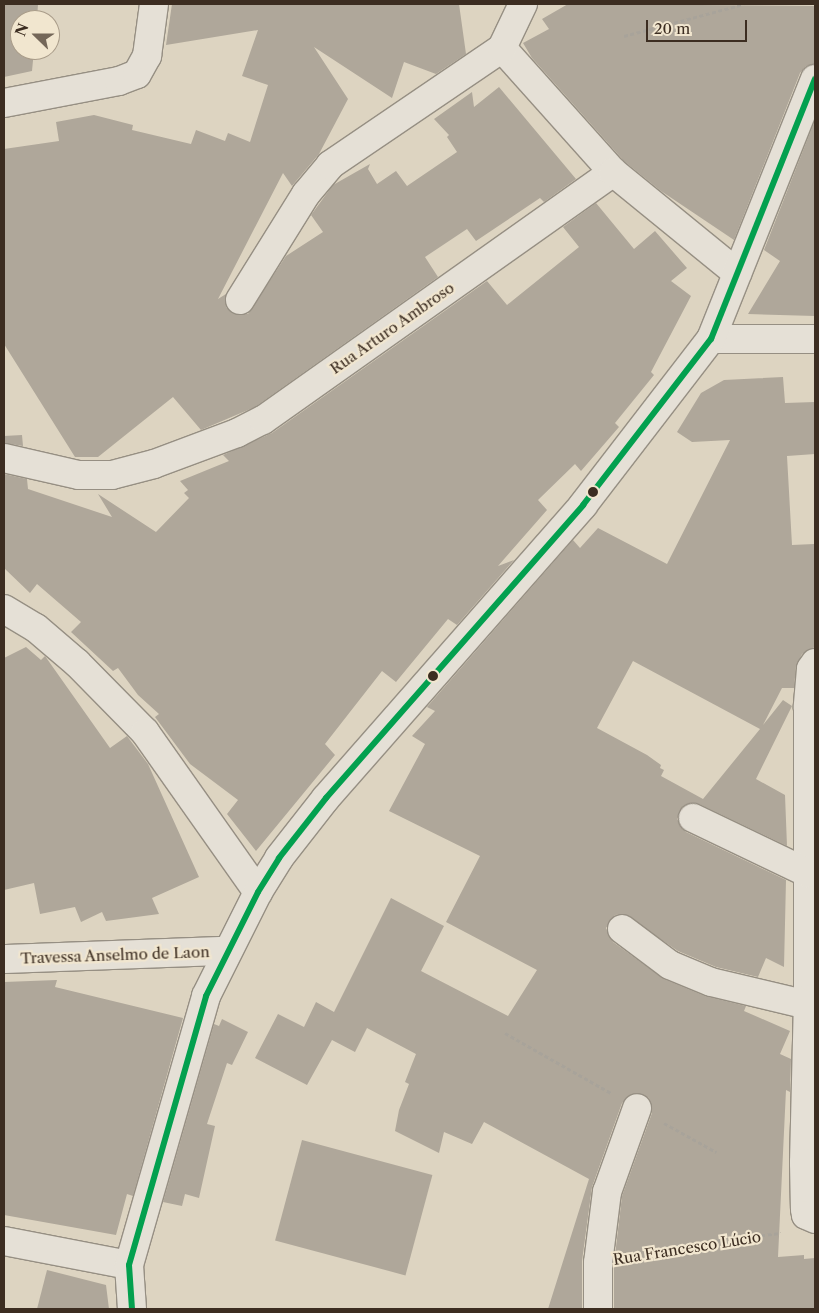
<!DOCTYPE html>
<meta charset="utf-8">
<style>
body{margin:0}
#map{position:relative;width:819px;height:1313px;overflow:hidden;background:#ddd4c1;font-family:"Libre Caslon Text",serif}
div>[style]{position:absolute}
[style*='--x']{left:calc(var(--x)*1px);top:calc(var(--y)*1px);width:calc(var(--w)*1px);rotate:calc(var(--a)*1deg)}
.building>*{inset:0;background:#afa79a;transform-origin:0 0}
.path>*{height:3px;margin-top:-1.5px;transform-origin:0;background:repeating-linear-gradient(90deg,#a8a39a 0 4px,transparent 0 6.5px)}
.roads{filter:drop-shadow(1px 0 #968f83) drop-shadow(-1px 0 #968f83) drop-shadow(0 1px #968f83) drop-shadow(0 -1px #968f83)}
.minor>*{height:28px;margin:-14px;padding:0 14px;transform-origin:14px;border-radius:14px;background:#e5e0d6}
.bus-1>*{height:6px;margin:-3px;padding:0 3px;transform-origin:3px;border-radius:3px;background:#03a04f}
.dots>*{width:14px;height:14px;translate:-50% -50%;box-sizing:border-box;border:2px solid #f1e6cf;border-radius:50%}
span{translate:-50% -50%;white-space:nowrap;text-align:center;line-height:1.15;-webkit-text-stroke:4.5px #f1e6cf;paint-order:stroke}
.street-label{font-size:15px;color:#3c2d21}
.frame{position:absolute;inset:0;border:5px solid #3c2d21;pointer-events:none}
.north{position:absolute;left:10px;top:10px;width:50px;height:50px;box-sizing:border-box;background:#f1e6cf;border:1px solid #a99c89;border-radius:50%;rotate:292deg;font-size:14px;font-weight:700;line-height:20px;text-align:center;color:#3c2d21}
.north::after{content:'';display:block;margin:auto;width:18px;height:22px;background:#746759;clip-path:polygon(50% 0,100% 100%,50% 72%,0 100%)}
.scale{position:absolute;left:646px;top:20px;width:101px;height:22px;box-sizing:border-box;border:2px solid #3c2d21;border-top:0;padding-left:6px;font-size:15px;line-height:18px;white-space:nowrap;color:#3c2d21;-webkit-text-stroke:4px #f1e6cf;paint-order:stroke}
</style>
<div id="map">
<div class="building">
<i style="clip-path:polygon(4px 4px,38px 4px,37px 20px,20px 20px,20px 50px,34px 50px,32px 71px,4px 77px)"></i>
<i style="clip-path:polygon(172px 4px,459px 4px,466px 54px,436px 74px,404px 62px,392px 98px,314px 47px,348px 99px,319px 154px,292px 186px,283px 173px,218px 299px,226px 294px,226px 307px,232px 313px,248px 314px,286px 256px,323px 232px,311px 215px,333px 185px,370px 164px,368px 169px,377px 184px,396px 171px,407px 186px,457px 152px,447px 137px,449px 135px,434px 119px,472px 92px,474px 107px,499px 87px,576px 179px,544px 202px,540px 198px,476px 241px,467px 229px,425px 257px,438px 277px,255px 407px,201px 430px,173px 397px,98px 457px,75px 457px,4px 344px,4px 149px,59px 141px,56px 122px,94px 115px,133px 125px,132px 130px,191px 144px,196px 130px,225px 141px,228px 133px,250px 142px,268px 85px,242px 76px,258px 30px,166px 45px)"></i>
<i style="clip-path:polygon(568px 4px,815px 6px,815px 64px,806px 66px,800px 73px,734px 240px,661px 191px,624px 161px,532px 58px,523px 43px,549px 29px,542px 19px)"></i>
<i style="clip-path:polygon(815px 120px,815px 316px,748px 314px,780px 261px,764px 250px)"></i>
<i style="clip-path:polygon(596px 203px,634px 249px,655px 231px,687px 268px,671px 281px,691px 296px,651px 372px,654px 375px,615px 423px,619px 427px,581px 471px,575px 464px,538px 500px,547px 510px,498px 566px,514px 560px,457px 625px,448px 619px,396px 682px,382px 671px,325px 744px,335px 755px,256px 851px,227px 814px,238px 800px,190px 764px,155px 717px,159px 714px,138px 695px,118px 668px,113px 671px,71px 632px,81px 622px,37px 584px,30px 593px,4px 568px,4px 474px,27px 479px,28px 489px,112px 517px,98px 494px,156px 532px,189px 498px,184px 493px,188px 490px,180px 481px,229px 461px,223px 455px,272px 433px,487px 281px,507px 305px,579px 247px,563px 227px)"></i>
<i style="clip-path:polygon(evenodd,783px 377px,785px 403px,815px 402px,815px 454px,787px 456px,792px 545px,814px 544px,815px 548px,815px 647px,802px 654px,796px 667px,794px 688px,782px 688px,763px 725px,783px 700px,792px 706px,756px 779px,785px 795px,787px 846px,699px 804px,685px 805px,677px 819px,686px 832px,786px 880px,784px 967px,766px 958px,758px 977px,716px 967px,678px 951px,624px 914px,615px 915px,606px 928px,613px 942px,664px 979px,705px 996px,746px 1006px,744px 1011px,790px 1031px,780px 1054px,791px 1059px,790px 1092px,786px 1090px,778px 1257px,804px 1255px,804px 1259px,815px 1258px,815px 1309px,614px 1309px,614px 1264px,622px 1196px,652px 1113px,649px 1098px,635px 1093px,622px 1103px,592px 1187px,582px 1261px,582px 1309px,548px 1309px,589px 1179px,484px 1122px,472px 1144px,444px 1132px,439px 1153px,395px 1131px,399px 1110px,409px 1084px,405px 1082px,416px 1054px,367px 1028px,355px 1052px,332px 1040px,307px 1085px,255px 1058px,278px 1014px,304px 1027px,316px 1002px,334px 1012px,391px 898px,444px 926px,421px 971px,508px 1016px,537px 970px,446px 922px,480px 856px,389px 811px,425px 744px,412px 736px,435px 711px,427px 707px,573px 540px,580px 548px,598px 528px,667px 564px,730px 440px,692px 442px,677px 432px,701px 393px,724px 380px,783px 377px,633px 661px,760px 729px,703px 799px,661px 776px,664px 770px,660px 768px,661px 765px,647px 755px,597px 728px,633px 661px)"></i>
<i style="clip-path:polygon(22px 435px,23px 446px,4px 443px,4px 436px)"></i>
<i style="clip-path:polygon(26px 647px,41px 660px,45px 656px,110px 748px,127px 736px,148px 764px,199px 877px,152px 898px,159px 914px,106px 921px,102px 912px,81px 922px,75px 907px,40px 914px,34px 883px,4px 890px,4px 658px)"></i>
<i style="clip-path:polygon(57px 980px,55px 987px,183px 1018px,133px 1196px,127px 1194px,116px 1235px,4px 1215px,4px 982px)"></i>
<i style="clip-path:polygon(222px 1019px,248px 1032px,232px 1065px,227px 1063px,207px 1124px,215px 1126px,199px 1198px,185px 1194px,182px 1206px,163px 1202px,214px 1024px,219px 1026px)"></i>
<i style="left:302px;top:1140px;width:135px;height:104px;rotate:15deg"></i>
<i style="clip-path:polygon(47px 1270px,106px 1285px,109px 1309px,37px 1309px)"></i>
</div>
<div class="path">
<i style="--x:624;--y:36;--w:124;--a:-14.9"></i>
<i style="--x:505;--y:1033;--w:122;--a:29.5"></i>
<i style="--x:664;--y:1123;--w:60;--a:29.1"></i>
<i style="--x:631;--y:1257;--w:86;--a:-10.7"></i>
<i style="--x:716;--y:1241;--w:65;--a:-7"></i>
</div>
<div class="roads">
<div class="minor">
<i style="--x:502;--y:48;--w:166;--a:48.2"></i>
<i style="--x:4;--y:103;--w:117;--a:-10.8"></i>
<i style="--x:119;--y:81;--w:19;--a:-21"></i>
<i style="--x:137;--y:74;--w:21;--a:-61"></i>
<i style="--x:147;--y:56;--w:52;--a:-82.3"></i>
<i style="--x:240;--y:300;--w:125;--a:-58.1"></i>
<i style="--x:306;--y:194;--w:38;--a:-50"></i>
<i style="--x:330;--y:165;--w:208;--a:-34.2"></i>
<i style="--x:502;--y:48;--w:49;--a:-64.5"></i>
<i style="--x:711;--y:339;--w:104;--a:0"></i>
<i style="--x:4;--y:458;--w:77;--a:12.8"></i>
<i style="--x:79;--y:475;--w:33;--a:0"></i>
<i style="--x:112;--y:475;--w:43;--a:-14.7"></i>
<i style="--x:154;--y:464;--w:89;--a:-20.5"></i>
<i style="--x:237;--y:433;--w:29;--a:-27"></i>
<i style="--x:263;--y:420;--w:429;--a:-35.3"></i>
<i style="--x:613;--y:172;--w:160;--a:39.2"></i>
<i style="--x:4;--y:609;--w:37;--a:31"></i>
<i style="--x:36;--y:628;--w:54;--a:40.5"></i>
<i style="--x:77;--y:663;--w:97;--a:45.4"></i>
<i style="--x:145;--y:732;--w:196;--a:54.8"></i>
<i style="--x:815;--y:663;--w:7;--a:124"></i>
<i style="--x:811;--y:669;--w:38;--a:95"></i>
<i style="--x:808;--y:707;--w:292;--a:90"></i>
<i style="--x:808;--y:999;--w:164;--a:91.4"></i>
<i style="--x:804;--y:1163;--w:46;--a:88.8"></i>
<i style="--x:805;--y:1209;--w:6;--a:81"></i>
<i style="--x:806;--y:1215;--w:10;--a:24"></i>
<i style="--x:693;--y:818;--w:127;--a:25.6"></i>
<i style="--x:622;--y:929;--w:60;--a:36.9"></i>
<i style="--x:670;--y:965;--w:44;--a:22.5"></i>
<i style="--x:711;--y:982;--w:100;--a:13.3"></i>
<i style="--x:4;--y:959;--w:222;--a:-2.1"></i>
<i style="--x:4;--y:1241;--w:127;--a:10.9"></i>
<i style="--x:132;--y:1309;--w:44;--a:-93.9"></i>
<i style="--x:129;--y:1265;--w:280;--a:-74"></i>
<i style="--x:206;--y:996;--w:116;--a:-63.4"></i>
<i style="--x:258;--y:892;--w:40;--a:-58"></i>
<i style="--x:279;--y:858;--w:76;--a:-51.9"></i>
<i style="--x:326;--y:798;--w:390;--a:-48.7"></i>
<i style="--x:583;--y:505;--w:210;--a:-52.4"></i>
<i style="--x:711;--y:339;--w:280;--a:-68.2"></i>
<i style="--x:598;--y:1309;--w:46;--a:-90"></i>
<i style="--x:598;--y:1263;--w:72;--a:-82.8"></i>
<i style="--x:607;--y:1192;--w:89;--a:-70.3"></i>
</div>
</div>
<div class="bus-1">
<i style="--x:132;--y:1309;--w:44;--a:-93.9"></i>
<i style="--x:129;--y:1265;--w:280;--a:-74"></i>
<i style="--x:206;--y:996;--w:116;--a:-63.4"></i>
<i style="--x:258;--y:892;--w:40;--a:-58"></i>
<i style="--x:279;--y:858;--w:76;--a:-51.9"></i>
<i style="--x:326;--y:798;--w:390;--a:-48.7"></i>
<i style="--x:583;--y:505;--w:210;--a:-52.4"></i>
<i style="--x:711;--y:339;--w:280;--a:-68.2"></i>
</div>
<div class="dots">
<i style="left:593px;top:492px;background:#3c2d21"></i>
<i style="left:433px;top:676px;background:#3c2d21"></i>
</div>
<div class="street-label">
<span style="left:392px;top:328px;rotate:-35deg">Rua Arturo Ambroso</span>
<span style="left:115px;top:955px;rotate:-2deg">Travessa Anselmo de Laon</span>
<span style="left:687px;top:1248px;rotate:-9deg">Rua Francesco Lúcio</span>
</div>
<div class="frame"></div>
<div class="north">N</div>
<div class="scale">20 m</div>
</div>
